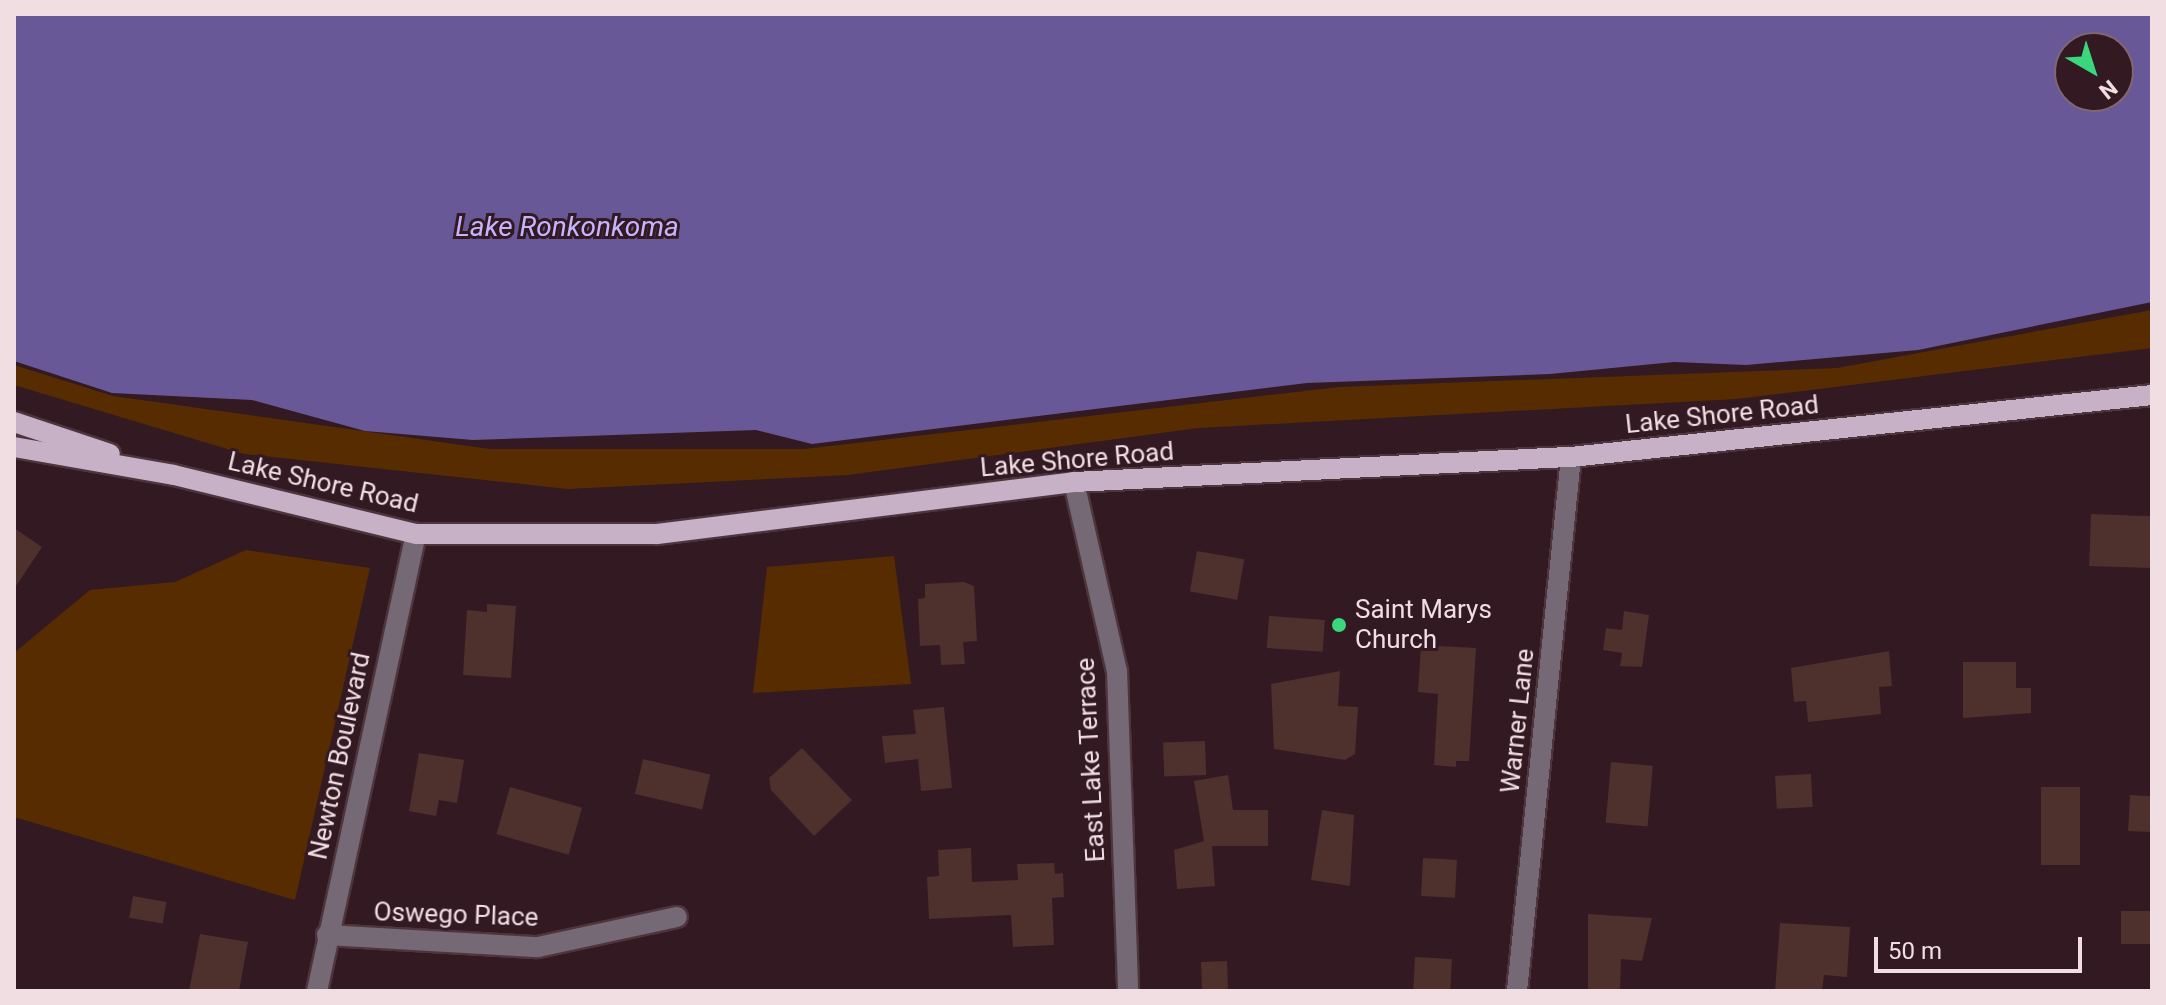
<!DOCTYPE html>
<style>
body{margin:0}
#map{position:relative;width:2166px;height:1005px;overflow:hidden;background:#331922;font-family:Roboto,sans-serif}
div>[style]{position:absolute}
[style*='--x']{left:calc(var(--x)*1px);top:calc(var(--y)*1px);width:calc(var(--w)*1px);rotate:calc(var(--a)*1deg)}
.green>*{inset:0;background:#572c00}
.water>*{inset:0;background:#685897}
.building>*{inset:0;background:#4e302c;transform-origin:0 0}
.roads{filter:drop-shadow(2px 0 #4e353d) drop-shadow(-2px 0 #4e353d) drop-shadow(0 2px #4e353d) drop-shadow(0 -2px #4e353d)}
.minor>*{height:20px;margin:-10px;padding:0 10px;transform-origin:10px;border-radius:10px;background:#746974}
.major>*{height:20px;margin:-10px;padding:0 10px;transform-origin:10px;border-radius:10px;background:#c6b1c7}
.dots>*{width:22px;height:22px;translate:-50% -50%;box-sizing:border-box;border:4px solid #331922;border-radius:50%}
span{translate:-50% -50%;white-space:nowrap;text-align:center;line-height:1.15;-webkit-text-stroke:6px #331922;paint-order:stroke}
.street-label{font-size:26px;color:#f1dee3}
.poi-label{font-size:26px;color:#f1dee3}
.left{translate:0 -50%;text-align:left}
.water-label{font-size:28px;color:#c5b4fe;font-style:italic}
.frame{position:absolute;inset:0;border:16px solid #f1dee3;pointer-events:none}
.north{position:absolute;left:2054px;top:32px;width:80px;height:80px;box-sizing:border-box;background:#331922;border:2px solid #7f686f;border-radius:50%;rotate:141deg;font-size:22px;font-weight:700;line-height:32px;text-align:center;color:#f1dee3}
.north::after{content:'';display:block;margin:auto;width:28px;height:36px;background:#3ad77f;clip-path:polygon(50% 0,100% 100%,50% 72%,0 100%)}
.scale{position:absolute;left:1874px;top:937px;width:208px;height:36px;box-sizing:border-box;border:4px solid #f1dee3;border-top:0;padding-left:10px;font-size:24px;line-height:28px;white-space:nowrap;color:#f1dee3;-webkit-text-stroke:6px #331922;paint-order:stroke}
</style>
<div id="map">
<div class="green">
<i style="clip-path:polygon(2152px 310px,2152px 348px,1737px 399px,1198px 428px,848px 475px,568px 489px,244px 454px,14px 385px,14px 365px,113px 396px,490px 449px,804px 449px,1339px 387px,1837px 368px)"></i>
<i style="clip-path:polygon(246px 550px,370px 568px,295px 900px,14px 817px,14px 653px,90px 590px,175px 582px)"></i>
<i style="clip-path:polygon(894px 556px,911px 684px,753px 693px,767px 567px)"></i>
</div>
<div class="water">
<i style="clip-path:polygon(evenodd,14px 14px,2152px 14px,2152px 302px,1918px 350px,1746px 365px,1674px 362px,1550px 374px,1307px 383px,812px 444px,756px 430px,473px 440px,365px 431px,252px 400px,112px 393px,14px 361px,14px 14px,2070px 48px,2118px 48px,2118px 96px,2070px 96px,2070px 48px)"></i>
</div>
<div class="building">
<i style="left:2091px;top:514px;width:61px;height:52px;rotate:2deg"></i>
<i style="clip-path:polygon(14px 528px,42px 547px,14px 589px)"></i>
<i style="left:1197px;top:551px;width:48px;height:41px;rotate:10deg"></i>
<i style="clip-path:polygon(964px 582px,974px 586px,977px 641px,963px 642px,965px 664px,941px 665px,940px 645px,920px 646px,918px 599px,925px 598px,925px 584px)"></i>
<i style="clip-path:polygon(487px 604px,516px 606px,511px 678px,463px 675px,467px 610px,487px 612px)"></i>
<i style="clip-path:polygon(1624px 611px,1649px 615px,1642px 667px,1620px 666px,1622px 653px,1603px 650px,1606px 628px,1622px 630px)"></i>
<i style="left:1269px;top:616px;width:56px;height:32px;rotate:4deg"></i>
<i style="clip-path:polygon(1421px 645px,1476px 648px,1469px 761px,1456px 761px,1456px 767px,1434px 765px,1438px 694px,1418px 692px)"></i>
<i style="clip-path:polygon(1889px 651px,1892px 686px,1879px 687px,1881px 714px,1808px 722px,1806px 701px,1794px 702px,1791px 668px)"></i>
<i style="clip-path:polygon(1963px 662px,2016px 662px,2016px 688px,2031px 688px,2031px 713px,1963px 718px)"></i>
<i style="clip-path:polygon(1340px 671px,1338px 706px,1358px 707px,1355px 754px,1345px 760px,1274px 749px,1271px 684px)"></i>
<i style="clip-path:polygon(944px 707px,952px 788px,921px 791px,918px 759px,885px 763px,882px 736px,916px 734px,913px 710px)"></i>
<i style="left:1205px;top:741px;width:34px;height:42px;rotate:88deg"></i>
<i style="clip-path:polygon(802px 748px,852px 800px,814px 836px,771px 790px,769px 778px)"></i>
<i style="clip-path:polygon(419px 753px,464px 760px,457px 803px,439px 800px,436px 816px,409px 811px)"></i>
<i style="left:643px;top:759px;width:69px;height:36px;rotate:13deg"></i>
<i style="left:1611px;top:762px;width:42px;height:61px;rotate:5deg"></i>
<i style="left:1811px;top:774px;width:33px;height:36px;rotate:87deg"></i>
<i style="clip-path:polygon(1228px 775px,1233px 810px,1268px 810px,1268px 846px,1212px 846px,1215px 886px,1177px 889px,1174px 850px,1204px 841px,1194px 781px)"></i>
<i style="left:510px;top:787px;width:75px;height:49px;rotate:16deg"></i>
<i style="left:2041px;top:787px;width:39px;height:78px"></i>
<i style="left:2130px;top:795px;width:22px;height:36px;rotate:3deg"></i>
<i style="clip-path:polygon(1322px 810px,1354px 815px,1350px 886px,1311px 880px)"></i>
<i style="clip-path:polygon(971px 848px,972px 882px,1018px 880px,1017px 864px,1054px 863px,1055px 874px,1063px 873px,1064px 897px,1052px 898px,1054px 945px,1013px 947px,1011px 915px,929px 919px,927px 877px,939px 876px,938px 850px)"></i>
<i style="left:1423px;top:858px;width:34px;height:38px;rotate:3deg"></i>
<i style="left:133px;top:896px;width:34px;height:22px;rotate:10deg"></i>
<i style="left:2121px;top:911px;width:31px;height:33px"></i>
<i style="clip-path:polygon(1588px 914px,1652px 918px,1642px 961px,1621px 959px,1620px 991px,1588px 991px)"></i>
<i style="clip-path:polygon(1780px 923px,1850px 927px,1847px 977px,1824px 975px,1822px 991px,1775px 991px)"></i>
<i style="clip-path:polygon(200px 934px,248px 942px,239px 991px,189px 991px)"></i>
<i style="left:1415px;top:957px;width:37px;height:34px;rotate:3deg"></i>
<i style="left:1227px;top:961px;width:30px;height:26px;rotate:88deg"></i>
</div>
<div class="roads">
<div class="minor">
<i style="--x:1074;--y:482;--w:194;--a:77.2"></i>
<i style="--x:1117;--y:671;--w:320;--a:88"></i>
<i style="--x:327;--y:935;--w:211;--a:3.3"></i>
<i style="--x:538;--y:947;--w:142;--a:-12.2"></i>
<i style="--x:317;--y:991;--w:468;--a:-77.8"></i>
<i style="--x:1517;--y:991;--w:537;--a:-84.23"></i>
</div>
<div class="major">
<i style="--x:14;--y:422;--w:101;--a:18.4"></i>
<i style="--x:14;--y:447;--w:162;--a:9.9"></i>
<i style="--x:174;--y:475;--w:249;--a:13.7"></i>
<i style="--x:416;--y:534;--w:241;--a:0"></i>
<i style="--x:657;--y:534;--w:420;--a:-7.1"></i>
<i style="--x:1074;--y:482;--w:498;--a:-2.9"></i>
<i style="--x:1571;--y:457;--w:584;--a:-6.09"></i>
</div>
</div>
<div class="dots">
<i style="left:1339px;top:625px;background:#3ad77f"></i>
</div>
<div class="street-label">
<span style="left:1722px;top:415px;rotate:-6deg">Lake Shore Road</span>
<span style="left:1077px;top:460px;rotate:-5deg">Lake Shore Road</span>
<span style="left:323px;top:483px;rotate:13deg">Lake Shore Road</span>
<span style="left:1518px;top:721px;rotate:-84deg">Warner Lane</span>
<span style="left:340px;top:756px;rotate:-78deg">Newton Boulevard</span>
<span style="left:1091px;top:760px;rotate:-93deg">East Lake Terrace</span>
<span style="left:456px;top:915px;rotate:2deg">Oswego Place</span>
</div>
<div class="poi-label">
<span class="left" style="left:1355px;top:625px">Saint Marys<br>Church</span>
</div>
<div class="water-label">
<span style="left:567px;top:227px">Lake Ronkonkoma</span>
</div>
<div class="frame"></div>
<div class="north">N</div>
<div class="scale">50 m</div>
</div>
